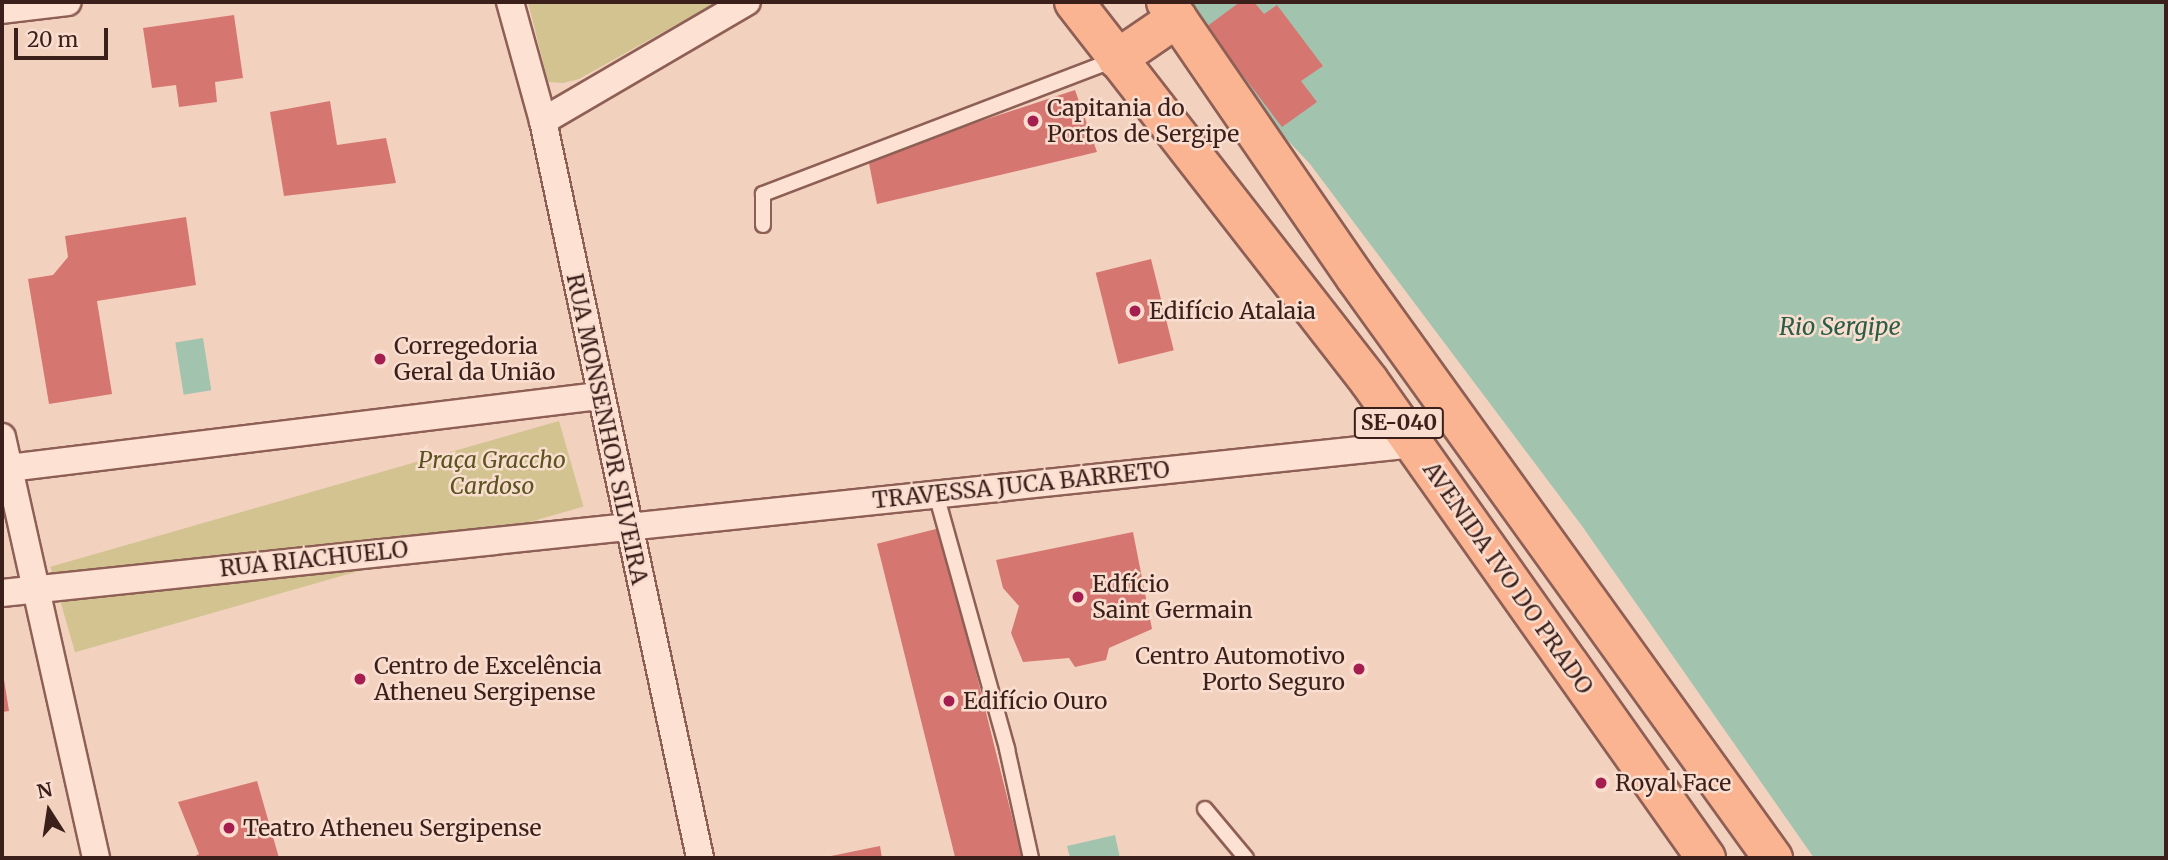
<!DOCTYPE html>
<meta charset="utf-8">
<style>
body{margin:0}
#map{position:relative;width:2168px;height:860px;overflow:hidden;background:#f3d1bf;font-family:Merriweather,serif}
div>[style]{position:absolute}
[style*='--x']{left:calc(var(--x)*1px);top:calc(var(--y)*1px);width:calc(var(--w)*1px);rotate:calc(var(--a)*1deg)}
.green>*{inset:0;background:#d2c391;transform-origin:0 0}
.water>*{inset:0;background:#a2c4ae;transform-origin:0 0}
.building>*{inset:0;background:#d67670;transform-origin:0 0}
.roads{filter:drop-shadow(2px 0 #8e5f55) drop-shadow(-2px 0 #8e5f55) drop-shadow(0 2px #8e5f55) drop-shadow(0 -2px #8e5f55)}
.service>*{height:14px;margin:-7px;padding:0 7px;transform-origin:7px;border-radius:7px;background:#fde1d3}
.minor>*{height:26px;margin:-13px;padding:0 13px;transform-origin:13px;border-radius:13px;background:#fde1d3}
.primary>*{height:38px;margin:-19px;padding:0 19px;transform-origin:19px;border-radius:19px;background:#fbb492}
.dots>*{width:19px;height:19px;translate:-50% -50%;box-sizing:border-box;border:4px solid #f9decf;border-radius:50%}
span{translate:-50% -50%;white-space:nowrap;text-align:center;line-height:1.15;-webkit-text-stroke:5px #f9decf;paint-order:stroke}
.shield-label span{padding:2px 5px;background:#f9decf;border:2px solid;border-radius:5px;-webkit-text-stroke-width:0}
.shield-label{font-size:21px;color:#3b1f1b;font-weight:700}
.poi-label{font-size:23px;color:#3b1f1b}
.left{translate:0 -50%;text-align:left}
.right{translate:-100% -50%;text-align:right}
.street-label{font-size:23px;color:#3b1f1b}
.park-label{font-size:23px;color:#5a541f;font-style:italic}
.water-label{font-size:24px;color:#295d47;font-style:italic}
.frame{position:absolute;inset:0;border:4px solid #3b1f1b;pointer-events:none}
.north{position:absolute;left:14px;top:776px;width:70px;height:70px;-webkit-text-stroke:5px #f9decf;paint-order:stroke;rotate:348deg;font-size:19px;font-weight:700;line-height:28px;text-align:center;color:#3b1f1b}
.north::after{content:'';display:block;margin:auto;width:24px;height:32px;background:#3b1f1b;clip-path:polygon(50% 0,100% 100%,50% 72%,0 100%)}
.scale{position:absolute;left:14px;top:28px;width:94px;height:32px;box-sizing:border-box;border:4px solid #3b1f1b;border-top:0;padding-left:9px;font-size:21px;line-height:24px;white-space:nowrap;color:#3b1f1b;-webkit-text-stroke:5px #f9decf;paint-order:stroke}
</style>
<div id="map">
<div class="green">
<i style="clip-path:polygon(528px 2px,717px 2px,579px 79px,563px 83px,548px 82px)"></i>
<i style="left:559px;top:421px;width:89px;height:529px;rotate:74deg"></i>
</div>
<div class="water">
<i style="clip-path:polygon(1182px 2px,2166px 2px,2166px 858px,1814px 858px,1582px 526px,1310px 164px,1264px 115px)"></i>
<i style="left:203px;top:338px;width:53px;height:28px;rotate:81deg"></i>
<i style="clip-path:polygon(1115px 835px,1120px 858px,1070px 858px,1067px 846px)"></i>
</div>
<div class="building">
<i style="clip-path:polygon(1240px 2px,1254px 2px,1264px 14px,1277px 5px,1323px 66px,1301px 81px,1317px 102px,1282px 127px,1206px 27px)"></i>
<i style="clip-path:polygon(234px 15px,243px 78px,215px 82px,217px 102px,179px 107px,176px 85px,152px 88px,143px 28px)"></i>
<i style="clip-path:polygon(1075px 90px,1097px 152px,877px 204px,868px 158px)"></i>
<i style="clip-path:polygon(330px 101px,337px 145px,386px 138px,396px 183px,284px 196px,270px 112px)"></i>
<i style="clip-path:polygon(186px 217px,196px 285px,97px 301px,112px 394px,49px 404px,28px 279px,53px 275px,68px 257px,65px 236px)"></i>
<i style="left:1151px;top:259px;width:94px;height:57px;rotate:76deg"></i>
<i style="left:940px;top:528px;width:340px;height:65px;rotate:76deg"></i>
<i style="clip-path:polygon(1133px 532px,1152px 629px,1109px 648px,1106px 660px,1075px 667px,1069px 658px,1023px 662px,1011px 633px,1019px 606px,1003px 588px,996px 560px)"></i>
<i style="clip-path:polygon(2px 667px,9px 711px,2px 712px)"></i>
<i style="clip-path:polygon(257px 781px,279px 858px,192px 858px,199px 854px,178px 802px)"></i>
<i style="clip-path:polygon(880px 846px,882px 858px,827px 858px,826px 857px)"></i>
</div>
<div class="roads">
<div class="service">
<i style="--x:763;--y:225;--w:31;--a:-90"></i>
<i style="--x:763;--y:194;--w:378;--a:-20.9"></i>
<i style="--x:936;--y:494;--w:265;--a:74.4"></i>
<i style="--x:1007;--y:749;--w:112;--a:77.6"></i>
<i style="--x:1205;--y:809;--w:64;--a:50.1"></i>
</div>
<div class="minor">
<i style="--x:510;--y:2;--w:123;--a:74.5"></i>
<i style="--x:543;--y:121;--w:754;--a:77.97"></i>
<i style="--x:2;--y:10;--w:66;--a:-6.9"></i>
<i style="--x:543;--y:121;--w:236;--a:-30.3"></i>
<i style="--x:2;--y:437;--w:431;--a:77.4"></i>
<i style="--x:9;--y:468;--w:594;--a:-6.96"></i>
<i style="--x:2;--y:593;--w:1420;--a:-6.02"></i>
</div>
<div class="primary">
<i style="--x:1074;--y:2;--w:480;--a:52.1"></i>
<i style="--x:1369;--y:381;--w:584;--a:54.76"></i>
<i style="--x:1166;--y:2;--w:334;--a:55.5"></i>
<i style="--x:1355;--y:277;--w:716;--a:54.27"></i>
<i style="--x:1117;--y:59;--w:73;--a:-34.3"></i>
</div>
</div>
<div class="dots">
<i style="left:1033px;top:121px;background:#a41e4f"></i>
<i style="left:1135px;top:311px;background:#a41e4f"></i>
<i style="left:380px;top:359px;background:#a41e4f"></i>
<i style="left:1078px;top:597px;background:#a41e4f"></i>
<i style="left:1359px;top:669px;background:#a41e4f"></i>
<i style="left:360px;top:679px;background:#a41e4f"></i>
<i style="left:949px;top:701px;background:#a41e4f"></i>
<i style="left:1601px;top:783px;background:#a41e4f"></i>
<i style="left:229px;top:828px;background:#a41e4f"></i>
</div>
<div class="shield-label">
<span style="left:1399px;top:423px">SE-040</span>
</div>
<div class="poi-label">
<span class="left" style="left:1047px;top:121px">Capitania do<br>Portos de Sergipe</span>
<span class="left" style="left:1149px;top:311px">Edifício Atalaia</span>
<span class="left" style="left:394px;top:359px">Corregedoria<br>Geral da União</span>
<span class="left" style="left:1092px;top:597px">Edfício<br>Saint Germain</span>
<span class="right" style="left:1345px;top:669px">Centro Automotivo<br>Porto Seguro</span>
<span class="left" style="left:374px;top:679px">Centro de Excelência<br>Atheneu Sergipense</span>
<span class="left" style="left:963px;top:701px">Edifício Ouro</span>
<span class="left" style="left:1615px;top:783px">Royal Face</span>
<span class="left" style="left:243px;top:828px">Teatro Atheneu Sergipense</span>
</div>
<div class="street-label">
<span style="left:607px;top:429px;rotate:78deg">RUA MONSENHOR SILVEIRA</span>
<span style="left:1021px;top:485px;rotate:-6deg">TRAVESSA JUCA BARRETO</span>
<span style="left:314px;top:559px;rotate:-6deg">RUA RIACHUELO</span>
<span style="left:1508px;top:578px;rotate:55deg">AVENIDA IVO DO PRADO</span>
</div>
<div class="park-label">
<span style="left:492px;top:473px">Praça Graccho<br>Cardoso</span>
</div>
<div class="water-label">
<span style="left:1840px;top:327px">Rio Sergipe</span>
</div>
<div class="frame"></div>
<div class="north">N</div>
<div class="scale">20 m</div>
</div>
